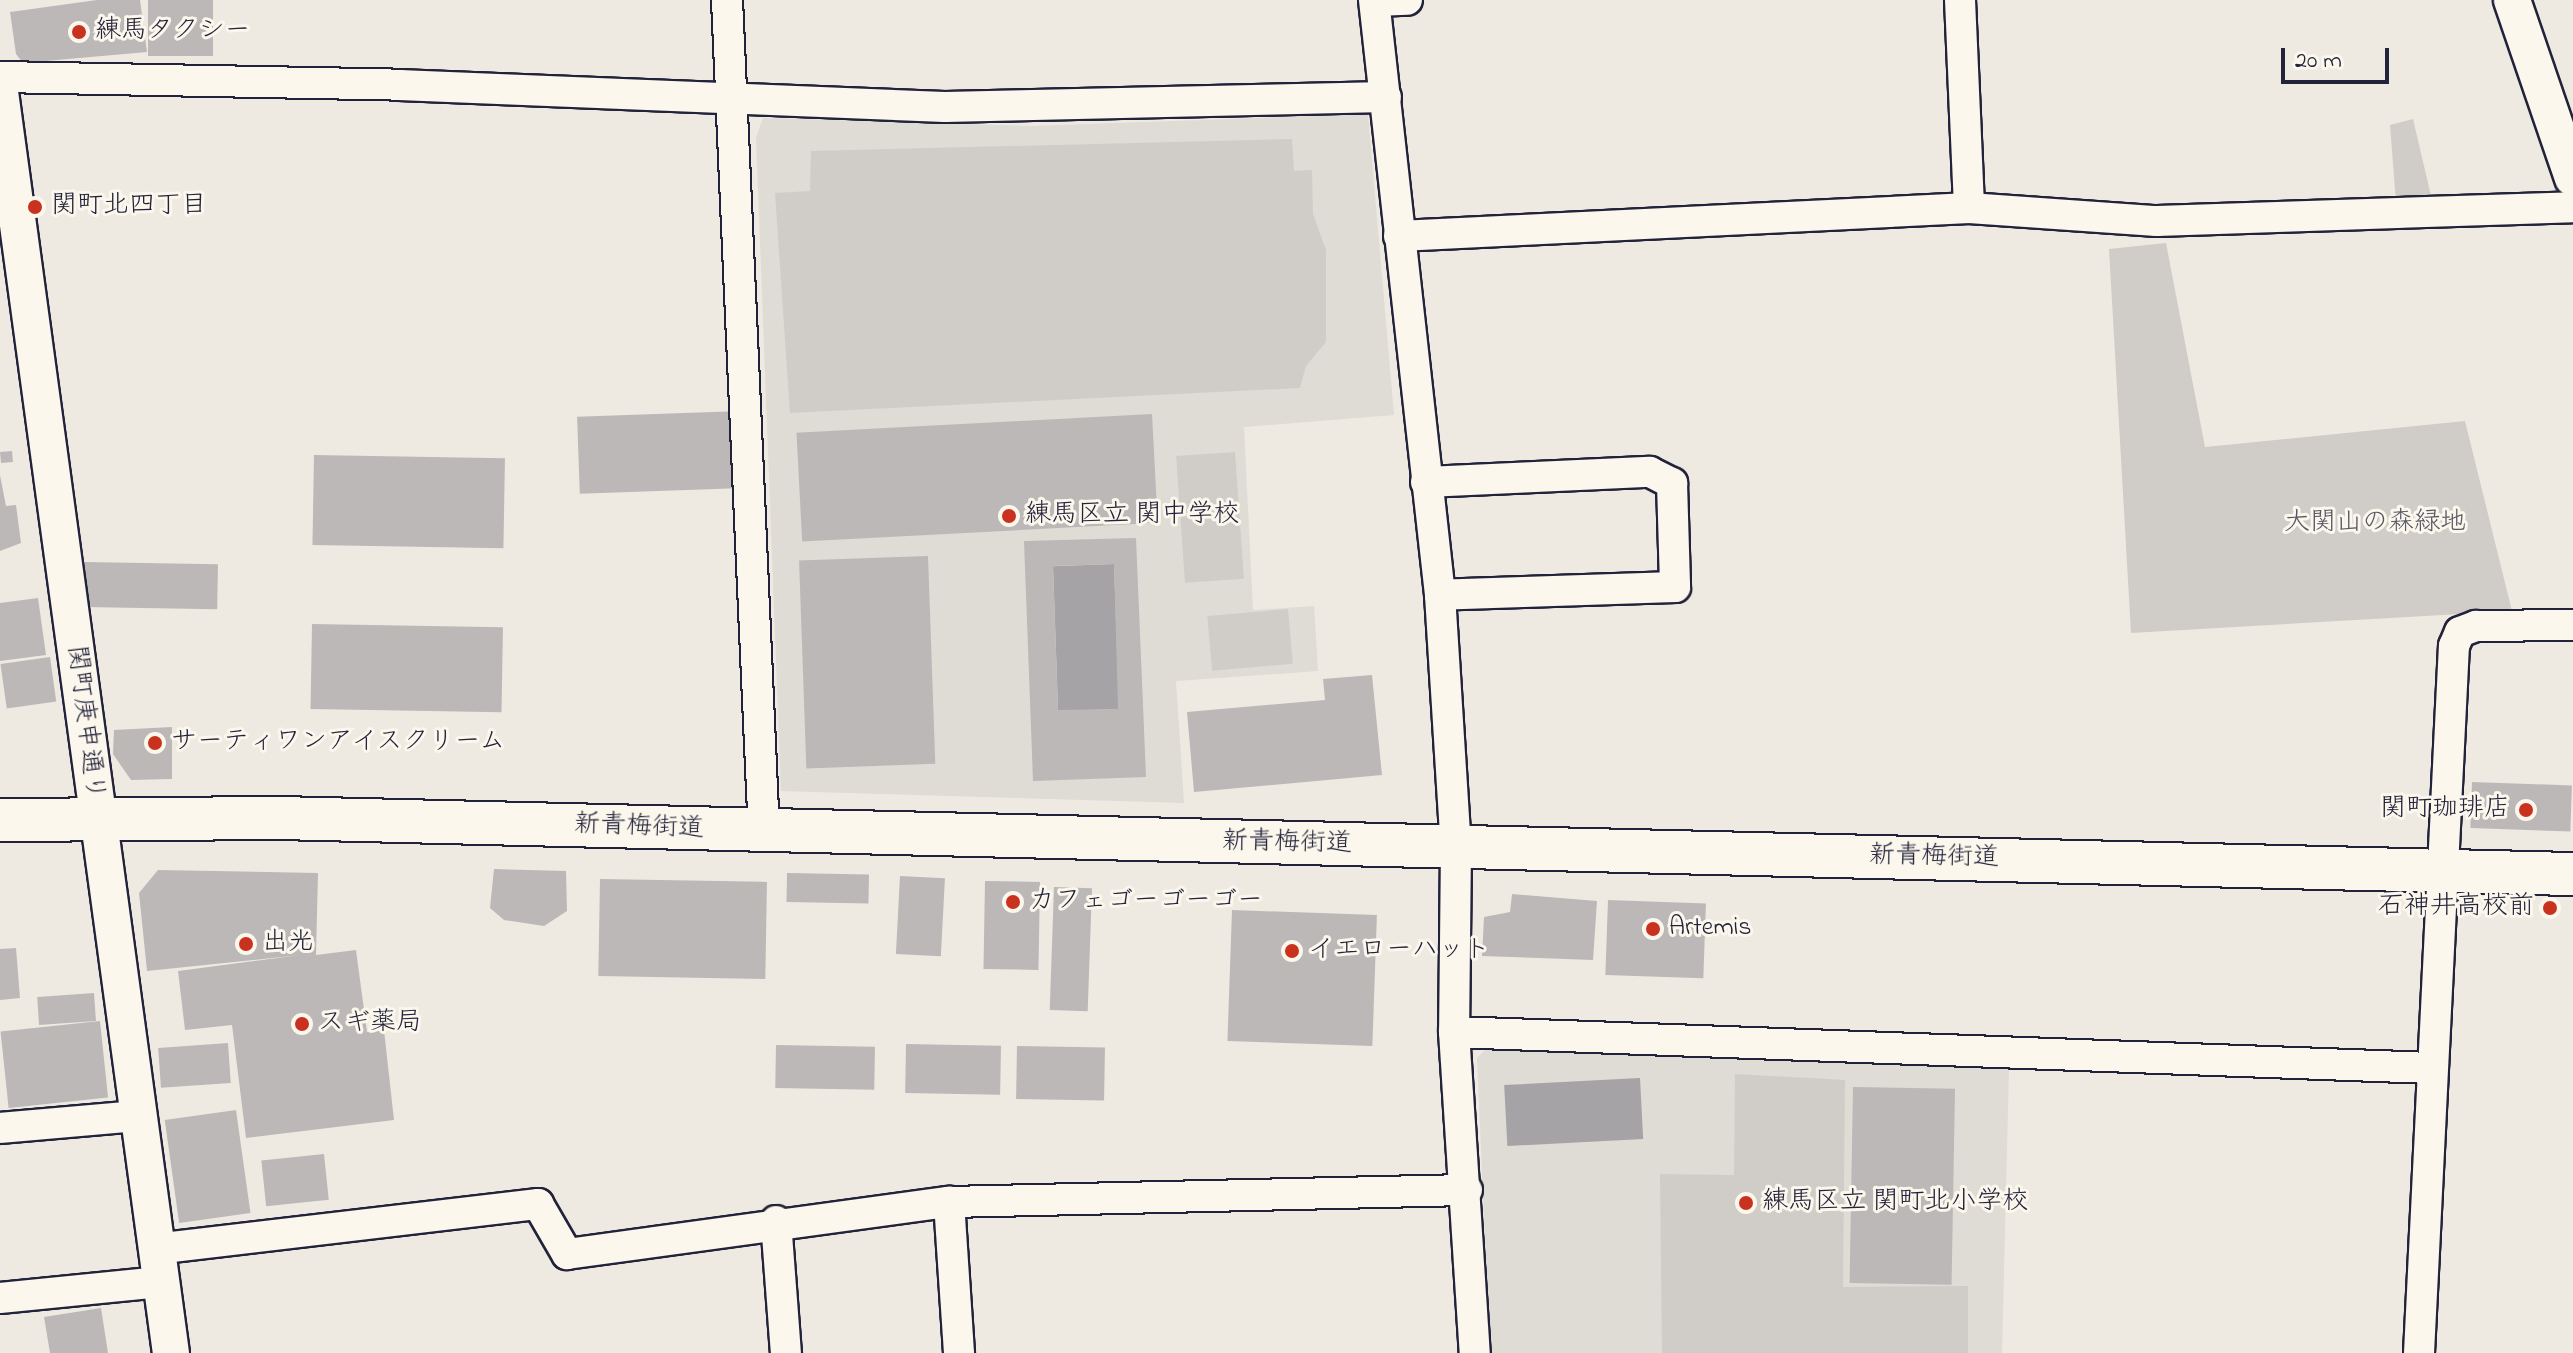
<!DOCTYPE html>
<meta charset="utf-8">
<style>
body{margin:0}
#map{position:relative;width:2573px;height:1353px;overflow:hidden;background:#eeeae2;font-family:"Indie Flower","Klee One",sans-serif}
div>[style]{position:absolute}
[style*='--x']{left:calc(var(--x)*1px);top:calc(var(--y)*1px);width:calc(var(--w)*1px);rotate:calc(var(--a)*1deg)}
.built>*{inset:0;background:#dfdbd5}
.green>*{inset:0;background:#d0cdc9;transform-origin:0 0}
.water>*{inset:0;background:#a6a3a7;transform-origin:0 0}
.building>*{inset:0;background:#bcb8b8;transform-origin:0 0}
.roads{filter:drop-shadow(2px 0 #22223b) drop-shadow(-2px 0 #22223b) drop-shadow(0 2px #22223b) drop-shadow(0 -2px #22223b)}
.minor>*{height:30px;margin:-15px;padding:0 15px;transform-origin:15px;border-radius:15px;background:#fbf7ec}
.tertiary>*{height:36px;margin:-18px;padding:0 18px;transform-origin:18px;border-radius:18px;background:#fbf7ec}
.secondary>*{height:42px;margin:-21px;padding:0 21px;transform-origin:21px;border-radius:21px;background:#fbf7ec}
.dots>*{width:22px;height:22px;translate:-50% -50%;box-sizing:border-box;border:4px solid #fbf7ec;border-radius:50%}
span{translate:-50% -50%;white-space:nowrap;text-align:center;line-height:1.15;-webkit-text-stroke:6px #fbf7ec;paint-order:stroke}
.poi-label{font-size:26px;color:#22223b}
.left{translate:0 -50%;text-align:left}
.right{translate:-100% -50%;text-align:right}
.park-label{font-size:26px;color:#565566}
.street-label{font-size:26px;color:#22223b}
.scale{position:absolute;left:2281px;top:48px;width:108px;height:36px;box-sizing:border-box;border:4px solid #22223b;border-top:0;padding-left:10px;font-size:24px;line-height:28px;white-space:nowrap;color:#22223b;-webkit-text-stroke:6px #fbf7ec;paint-order:stroke}
</style>
<div id="map">
<div class="built">
<i style="clip-path:polygon(1368px 114px,1394px 415px,1244px 427px,1253px 610px,1314px 606px,1318px 671px,1176px 681px,1184px 803px,781px 791px,756px 138px,763px 118px,1033px 126px)"></i>
<i style="clip-path:polygon(1487px 1048px,2009px 1068px,2002px 1353px,1490px 1353px,1477px 1058px)"></i>
</div>
<div class="green">
<i style="clip-path:polygon(2413px 119px,2432px 200px,2396px 202px,2390px 125px)"></i>
<i style="clip-path:polygon(1292px 139px,1294px 171px,1312px 170px,1313px 214px,1326px 250px,1326px 342px,1306px 366px,1300px 388px,790px 413px,775px 193px,810px 191px,811px 151px)"></i>
<i style="clip-path:polygon(2166px 243px,2205px 447px,2465px 421px,2512px 611px,2131px 633px,2109px 249px)"></i>
<i style="left:1235px;top:452px;width:127px;height:59px;rotate:86deg"></i>
<i style="left:1288px;top:609px;width:55px;height:81px;rotate:85deg"></i>
<i style="clip-path:polygon(1735px 1074px,1845px 1080px,1843px 1287px,1968px 1286px,1968px 1353px,1662px 1353px,1660px 1174px,1734px 1175px)"></i>
</div>
<div class="water">
<i style="left:1114px;top:564px;width:145px;height:61px;rotate:88deg"></i>
<i style="left:1640px;top:1078px;width:61px;height:136px;rotate:87deg"></i>
</div>
<div class="building">
<i style="clip-path:polygon(97px 0,140px 0,147px 52px,23px 63px,16px 54px,10px 12px)"></i>
<i style="left:148px;top:0;width:65px;height:56px"></i>
<i style="left:741px;top:411px;width:77px;height:164px;rotate:88deg"></i>
<i style="left:1152px;top:414px;width:109px;height:356px;rotate:87deg"></i>
<i style="left:12px;top:451px;width:11px;height:12px;rotate:85deg"></i>
<i style="left:314px;top:455px;width:191px;height:90px;rotate:1deg"></i>
<i style="clip-path:polygon(0 475px,6px 506px,16px 505px,21px 543px,0 551px)"></i>
<i style="clip-path:polygon(evenodd,1136px 538px,1146px 777px,1033px 781px,1024px 541px,1136px 538px,1114px 564px,1118px 709px,1058px 710px,1053px 566px,1114px 564px)"></i>
<i style="left:928px;top:556px;width:208px;height:129px;rotate:88deg"></i>
<i style="left:84px;top:562px;width:134px;height:45px;rotate:1deg"></i>
<i style="clip-path:polygon(38px 598px,46px 655px,0 661px,0 603px)"></i>
<i style="left:312px;top:624px;width:191px;height:85px;rotate:1deg"></i>
<i style="left:50px;top:657px;width:45px;height:50px;rotate:82deg"></i>
<i style="clip-path:polygon(1372px 675px,1382px 775px,1194px 792px,1187px 712px,1325px 700px,1323px 679px)"></i>
<i style="clip-path:polygon(172px 727px,172px 779px,131px 780px,113px 754px,114px 730px)"></i>
<i style="left:2472px;top:782px;width:100px;height:46px;rotate:2deg"></i>
<i style="clip-path:polygon(494px 869px,566px 871px,567px 911px,544px 926px,504px 920px,490px 908px)"></i>
<i style="clip-path:polygon(158px 870px,318px 873px,316px 955px,356px 950px,367px 1032px,384px 1030px,394px 1120px,246px 1138px,232px 1025px,185px 1030px,178px 971px,301px 955px,147px 971px,139px 893px)"></i>
<i style="left:787px;top:873px;width:82px;height:29px;rotate:1deg"></i>
<i style="left:900px;top:876px;width:45px;height:78px;rotate:3deg"></i>
<i style="left:600px;top:879px;width:167px;height:97px;rotate:1deg"></i>
<i style="left:985px;top:881px;width:55px;height:88px;rotate:1deg"></i>
<i style="left:1054px;top:887px;width:38px;height:123px;rotate:2deg"></i>
<i style="clip-path:polygon(1512px 894px,1597px 901px,1593px 960px,1482px 956px,1484px 917px,1510px 912px)"></i>
<i style="left:1608px;top:900px;width:98px;height:75px;rotate:2deg"></i>
<i style="left:1232px;top:910px;width:145px;height:131px;rotate:2deg"></i>
<i style="clip-path:polygon(16px 948px,20px 998px,0 1000px,0 949px)"></i>
<i style="left:94px;top:993px;width:28px;height:57px;rotate:86deg"></i>
<i style="left:100px;top:1021px;width:77px;height:100px;rotate:84deg"></i>
<i style="left:228px;top:1043px;width:40px;height:70px;rotate:86deg"></i>
<i style="left:906px;top:1044px;width:95px;height:49px;rotate:1deg"></i>
<i style="left:776px;top:1045px;width:99px;height:43px;rotate:1deg"></i>
<i style="left:1017px;top:1046px;width:88px;height:53px;rotate:1deg"></i>
<i style="left:1853px;top:1087px;width:102px;height:196px;rotate:1deg"></i>
<i style="left:236px;top:1110px;width:104px;height:72px;rotate:82deg"></i>
<i style="left:324px;top:1154px;width:46px;height:63px;rotate:84deg"></i>
<i style="clip-path:polygon(101px 1308px,108px 1353px,50px 1353px,44px 1317px)"></i>
</div>
<div class="roads">
<div class="minor">
<i style="--x:727;--y:0;--w:834;--a:87.46"></i>
<i style="--x:1374;--y:0;--w:599;--a:83.67"></i>
<i style="--x:1440;--y:595;--w:253;--a:86.4"></i>
<i style="--x:1456;--y:847;--w:185;--a:90.6"></i>
<i style="--x:1454;--y:1032;--w:322;--a:86.3"></i>
<i style="--x:1960;--y:0;--w:208;--a:87.5"></i>
<i style="--x:1375;--y:1;--w:32;--a:-2"></i>
<i style="--x:0;--y:77;--w:399;--a:1.1"></i>
<i style="--x:399;--y:85;--w:546;--a:2.31"></i>
<i style="--x:945;--y:107;--w:441;--a:-1.3"></i>
<i style="--x:1399;--y:236;--w:571;--a:-2.81"></i>
<i style="--x:1969;--y:208;--w:188;--a:4"></i>
<i style="--x:2157;--y:221;--w:416;--a:-1.9"></i>
<i style="--x:1426;--y:482;--w:224;--a:-2.6"></i>
<i style="--x:1650;--y:472;--w:25;--a:27"></i>
<i style="--x:1672;--y:483;--w:104;--a:88.3"></i>
<i style="--x:1675;--y:587;--w:235;--a:178.1"></i>
<i style="--x:1454;--y:1032;--w:979;--a:2.11"></i>
<i style="--x:0;--y:1128;--w:137;--a:-5"></i>
<i style="--x:949;--y:1202;--w:151;--a:86.2"></i>
<i style="--x:776;--y:1221;--w:132;--a:85.7"></i>
<i style="--x:155;--y:1249;--w:386;--a:-6.7"></i>
<i style="--x:538;--y:1204;--w:58;--a:59.9"></i>
<i style="--x:567;--y:1254;--w:386;--a:-7.8"></i>
<i style="--x:949;--y:1202;--w:518;--a:-1.33"></i>
<i style="--x:0;--y:1298;--w:161;--a:-5.7"></i>
<i style="--x:2419;--y:1353;--w:708;--a:-87.17"></i>
<i style="--x:2454;--y:646;--w:15;--a:-67"></i>
<i style="--x:2460;--y:632;--w:17;--a:-21"></i>
<i style="--x:2476;--y:626;--w:97;--a:-0.6"></i>
</div>
<div class="tertiary">
<i style="--x:2512;--y:0;--w:188;--a:71.1"></i>
<i style="--x:0;--y:92;--w:1273;--a:82.28"></i>
</div>
<div class="secondary">
<i style="--x:0;--y:820;--w:279;--a:-0.4"></i>
<i style="--x:279;--y:818;--w:2295;--a:1.4"></i>
</div>
</div>
<div class="dots">
<i style="left:79px;top:32px;background:#c8321e"></i>
<i style="left:35px;top:207px;background:#c8321e"></i>
<i style="left:1009px;top:516px;background:#c8321e"></i>
<i style="left:155px;top:743px;background:#c8321e"></i>
<i style="left:2526px;top:810px;background:#c8321e"></i>
<i style="left:1013px;top:902px;background:#c8321e"></i>
<i style="left:2550px;top:908px;background:#c8321e"></i>
<i style="left:1653px;top:929px;background:#c8321e"></i>
<i style="left:246px;top:944px;background:#c8321e"></i>
<i style="left:1292px;top:951px;background:#c8321e"></i>
<i style="left:302px;top:1024px;background:#c8321e"></i>
<i style="left:1746px;top:1203px;background:#c8321e"></i>
</div>
<div class="poi-label">
<span class="left" style="left:95px;top:32px">練馬タクシー</span>
<span class="left" style="left:51px;top:207px">関町北四丁目</span>
<span class="left" style="left:1025px;top:516px">練馬区立 関中学校</span>
<span class="left" style="left:171px;top:743px">サーティワンアイスクリーム</span>
<span class="right" style="left:2510px;top:810px">関町珈琲店</span>
<span class="left" style="left:1029px;top:902px">カフェゴーゴーゴー</span>
<span class="right" style="left:2534px;top:908px">石神井高校前</span>
<span class="left" style="left:1669px;top:929px">Artemis</span>
<span class="left" style="left:262px;top:944px">出光</span>
<span class="left" style="left:1308px;top:951px">イエローハット</span>
<span class="left" style="left:318px;top:1024px">スギ薬局</span>
<span class="left" style="left:1762px;top:1203px">練馬区立 関町北小学校</span>
</div>
<div class="park-label">
<span style="left:2375px;top:524px">大関山の森緑地</span>
</div>
<div class="street-label">
<span style="left:84px;top:723px;rotate:83deg">関町庚申通り</span>
<span style="left:639px;top:828px;rotate:2deg">新青梅街道</span>
<span style="left:1287px;top:844px;rotate:1deg">新青梅街道</span>
<span style="left:1934px;top:858px;rotate:1deg">新青梅街道</span>
</div>
<div class="scale">20 m</div>
</div>
